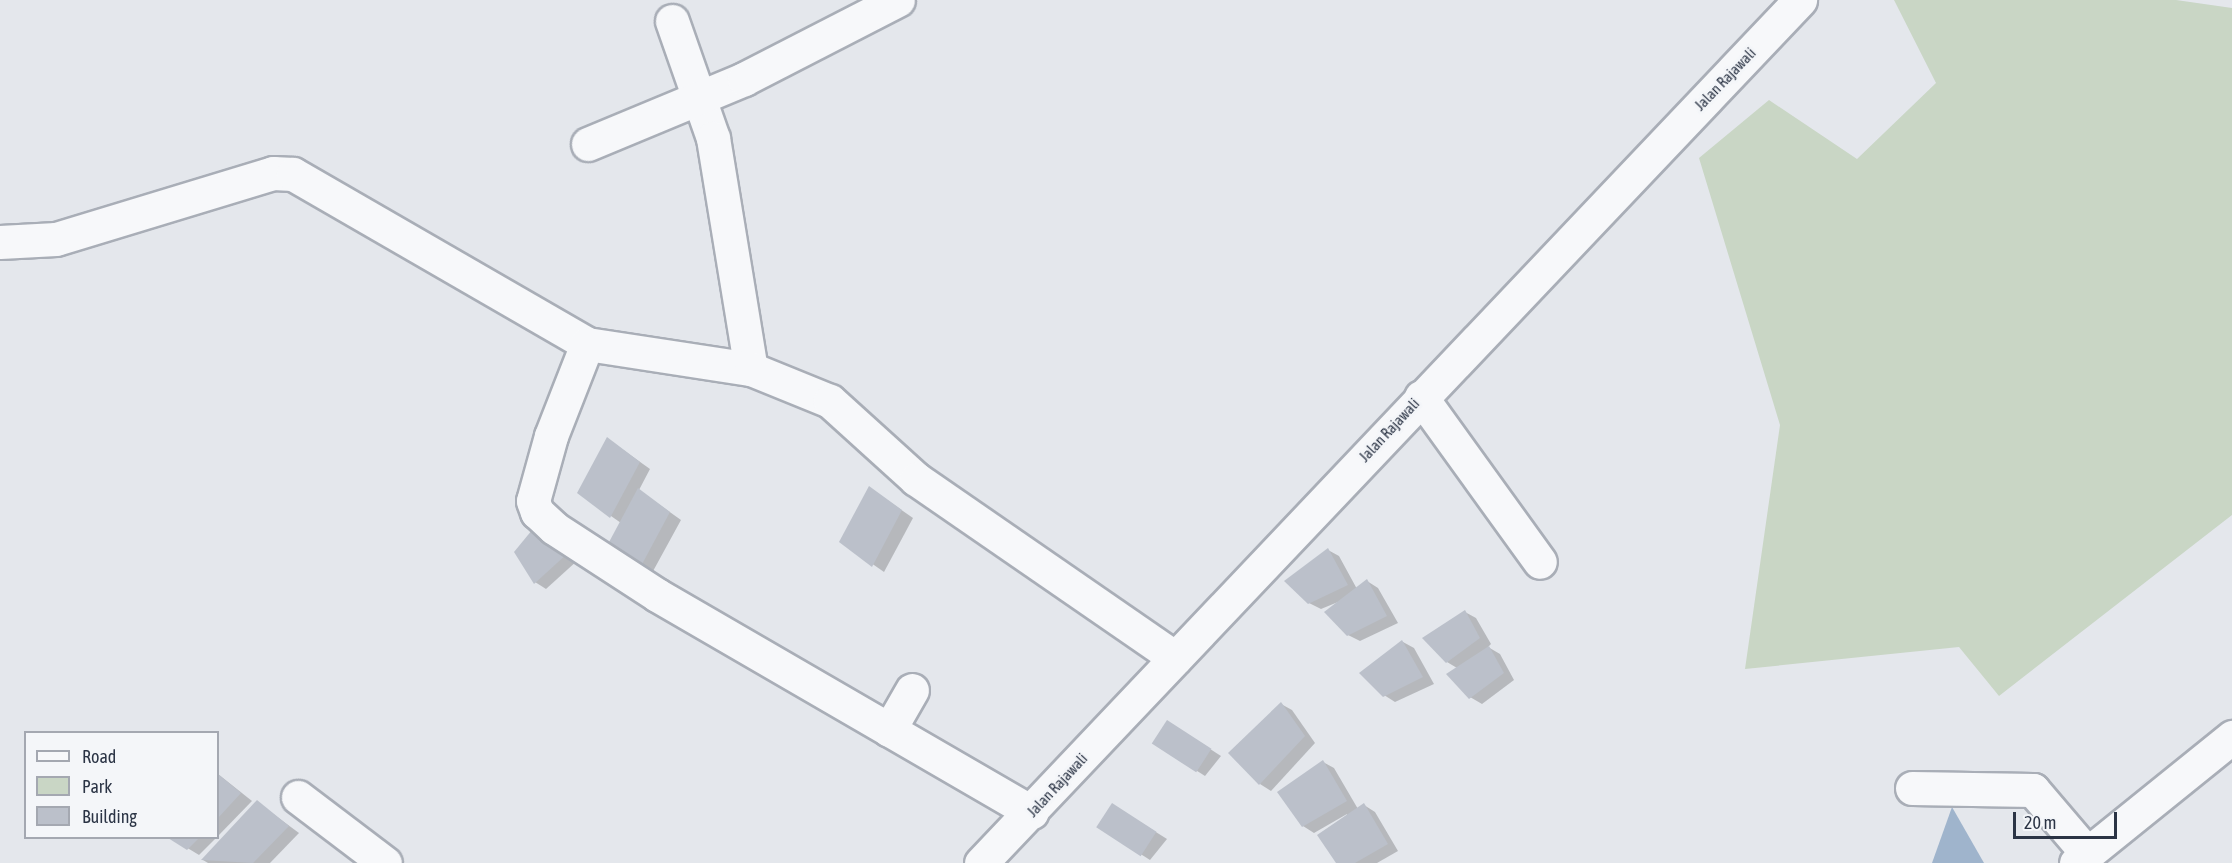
<!DOCTYPE html>
<style>
body{margin:0}
#map{position:relative;width:2232px;height:863px;overflow:hidden;background:#e4e7ec;font-family:"Asap Condensed",sans-serif}
div>[style]{position:absolute}
[style*='--x']{left:calc(var(--x)*1px);top:calc(var(--y)*1px);width:calc(var(--w)*1px);rotate:calc(var(--a)*1deg)}
.green>*{inset:0;background:#c9d6c5}
.water>*{inset:0;background:#9fb4cc}
.shadow>*{inset:0;background:#0003}
.building>*{inset:0;background:#bbc0ca;transform-origin:0 0}
.roads{filter:drop-shadow(2px 0 #a9aeb7) drop-shadow(-2px 0 #a9aeb7) drop-shadow(0 2px #a9aeb7) drop-shadow(0 -2px #a9aeb7)}
.minor>*{height:33px;margin:-16.5px;padding:0 16.5px;transform-origin:16.5px;border-radius:16.5px;background:#f7f8fa}
span{translate:-50% -50%;white-space:nowrap;text-align:center;line-height:1.15;-webkit-text-stroke:6px #f4f6f9;paint-order:stroke}
.street-label{font-size:15px;color:#2b3445}
.legend{position:absolute;left:24px;top:731px;width:195px;height:108px;box-sizing:border-box;background:#f4f6f9;border:2px solid #a4a8b1;margin:0;padding:8px 10px;list-style:none;font-size:18px;color:#2b3445}
.legend li{display:flex;align-items:center;gap:12px;height:30px}
.legend b{width:30px;border:2px solid #a4a8b1}
.scale{position:absolute;left:2013px;top:812px;width:104px;height:27px;box-sizing:border-box;border:3px solid #2b3445;border-top:0;padding-left:8px;font-size:18px;line-height:21px;white-space:nowrap;color:#2b3445;-webkit-text-stroke:4px #f4f6f9;paint-order:stroke}
</style>
<div id="map">
<div class="green">
<i style="clip-path:polygon(1894px 0,2176px 0,2232px 8px,2232px 515px,1999px 696px,1959px 647px,1745px 669px,1780px 425px,1699px 158px,1769px 100px,1857px 159px,1936px 83px)"></i>
</div>
<div class="water">
<i style="clip-path:polygon(1952px 807px,1984px 863px,1932px 863px)"></i>
</div>
<div class="shadow">
<i style="clip-path:polygon(608px 439px,650px 469px,639px 490px,681px 520px,652px 573px,641px 567px,621px 523px,611px 516px)"></i>
<i style="clip-path:polygon(870px 488px,913px 518px,884px 572px,841px 542px)"></i>
<i style="clip-path:polygon(538px 526px,578px 560px,546px 589px,535px 582px)"></i>
<i style="clip-path:polygon(1328px 550px,1339px 556px,1357px 589px,1367px 581px,1378px 588px,1398px 623px,1360px 641px,1348px 635px,1338px 602px,1321px 609px,1309px 603px)"></i>
<i style="clip-path:polygon(1465px 612px,1476px 618px,1491px 644px,1488px 647px,1500px 654px,1514px 680px,1482px 704px,1470px 697px,1457px 668px,1447px 662px)"></i>
<i style="clip-path:polygon(1403px 642px,1414px 648px,1434px 684px,1395px 702px,1384px 695px)"></i>
<i style="clip-path:polygon(1281px 704px,1292px 710px,1315px 743px,1271px 791px,1260px 784px)"></i>
<i style="clip-path:polygon(1179px 729px,1221px 756px,1205px 776px,1194px 769px)"></i>
<i style="clip-path:polygon(1323px 762px,1334px 768px,1358px 809px,1364px 805px,1375px 812px,1398px 851px,1377px 863px,1338px 863px,1347px 814px,1314px 833px,1303px 826px)"></i>
<i style="clip-path:polygon(218px 774px,252px 801px,218px 836px)"></i>
<i style="clip-path:polygon(257px 802px,299px 833px,270px 863px,208px 863px,203px 860px)"></i>
<i style="clip-path:polygon(1124px 812px,1167px 839px,1150px 860px,1139px 853px)"></i>
<i style="clip-path:polygon(171px 838px,216px 838px,199px 855px)"></i>
</div>
<div class="building">
<i style="clip-path:polygon(607px 437px,640px 462px,610px 518px,577px 493px)"></i>
<i style="clip-path:polygon(869px 486px,902px 510px,872px 567px,839px 542px)"></i>
<i style="clip-path:polygon(638px 488px,670px 512px,640px 568px,608px 544px)"></i>
<i style="clip-path:polygon(537px 524px,568px 553px,534px 584px,514px 552px)"></i>
<i style="clip-path:polygon(1328px 548px,1348px 585px,1308px 604px,1284px 581px)"></i>
<i style="clip-path:polygon(1367px 579px,1387px 616px,1347px 636px,1324px 612px)"></i>
<i style="clip-path:polygon(1465px 610px,1480px 638px,1446px 663px,1422px 638px)"></i>
<i style="clip-path:polygon(1402px 640px,1423px 677px,1383px 697px,1359px 673px)"></i>
<i style="clip-path:polygon(1489px 646px,1504px 673px,1469px 699px,1446px 674px)"></i>
<i style="clip-path:polygon(1281px 702px,1305px 736px,1259px 785px,1228px 753px)"></i>
<i style="left:1167px;top:720px;width:53px;height:28px;rotate:33deg"></i>
<i style="clip-path:polygon(1323px 760px,1347px 801px,1302px 827px,1277px 792px)"></i>
<i style="clip-path:polygon(218px 774px,241px 793px,218px 818px)"></i>
<i style="clip-path:polygon(257px 800px,289px 826px,253px 863px,201px 860px)"></i>
<i style="left:1112px;top:803px;width:53px;height:29px;rotate:33deg"></i>
<i style="clip-path:polygon(1364px 803px,1388px 844px,1355px 863px,1336px 863px,1317px 835px)"></i>
<i style="clip-path:polygon(168px 838px,199px 838px,187px 850px)"></i>
</div>
<div class="roads">
<div class="minor">
<i style="--x:672;--y:21;--w:124;--a:70.7"></i>
<i style="--x:713;--y:138;--w:234;--a:80.7"></i>
<i style="--x:588;--y:144;--w:169;--a:-22.6"></i>
<i style="--x:744;--y:79;--w:173;--a:-27.2"></i>
<i style="--x:0;--y:242;--w:56;--a:-3.1"></i>
<i style="--x:56;--y:239;--w:227;--a:-16.9"></i>
<i style="--x:273;--y:173;--w:20;--a:3"></i>
<i style="--x:293;--y:174;--w:340;--a:30"></i>
<i style="--x:587;--y:344;--w:166;--a:8.7"></i>
<i style="--x:751;--y:369;--w:85;--a:22.1"></i>
<i style="--x:830;--y:401;--w:116;--a:42.2"></i>
<i style="--x:916;--y:479;--w:315;--a:34.6"></i>
<i style="--x:587;--y:344;--w:99;--a:111.4"></i>
<i style="--x:551;--y:436;--w:67;--a:105.5"></i>
<i style="--x:533;--y:501;--w:12;--a:70"></i>
<i style="--x:537;--y:512;--w:23;--a:43"></i>
<i style="--x:554;--y:528;--w:123;--a:33"></i>
<i style="--x:657;--y:595;--w:433;--a:30.1"></i>
<i style="--x:1421;--y:397;--w:203;--a:54.2"></i>
<i style="--x:889;--y:730;--w:46;--a:-60.1"></i>
<i style="--x:1912;--y:788;--w:121;--a:0.9"></i>
<i style="--x:2033;--y:790;--w:82;--a:49.5"></i>
<i style="--x:298;--y:797;--w:109;--a:37.2"></i>
<i style="--x:981;--y:863;--w:1190;--a:-46.5"></i>
<i style="--x:2076;--y:863;--w:201;--a:-38.9"></i>
</div>
</div>
<div class="street-label">
<span style="left:1725px;top:79px;rotate:-46deg">Jalan Rajawali</span>
<span style="left:1389px;top:430px;rotate:-47deg">Jalan Rajawali</span>
<span style="left:1057px;top:785px;rotate:-47deg">Jalan Rajawali</span>
</div>
<ul class="legend">
<li><b style="height:8px;background:#f7f8fa"></b>Road</li>
<li><b style="height:16px;background:#c9d6c5"></b>Park</li>
<li><b style="height:16px;background:#bbc0ca"></b>Building</li>
</ul>
<div class="scale">20 m</div>
</div>
